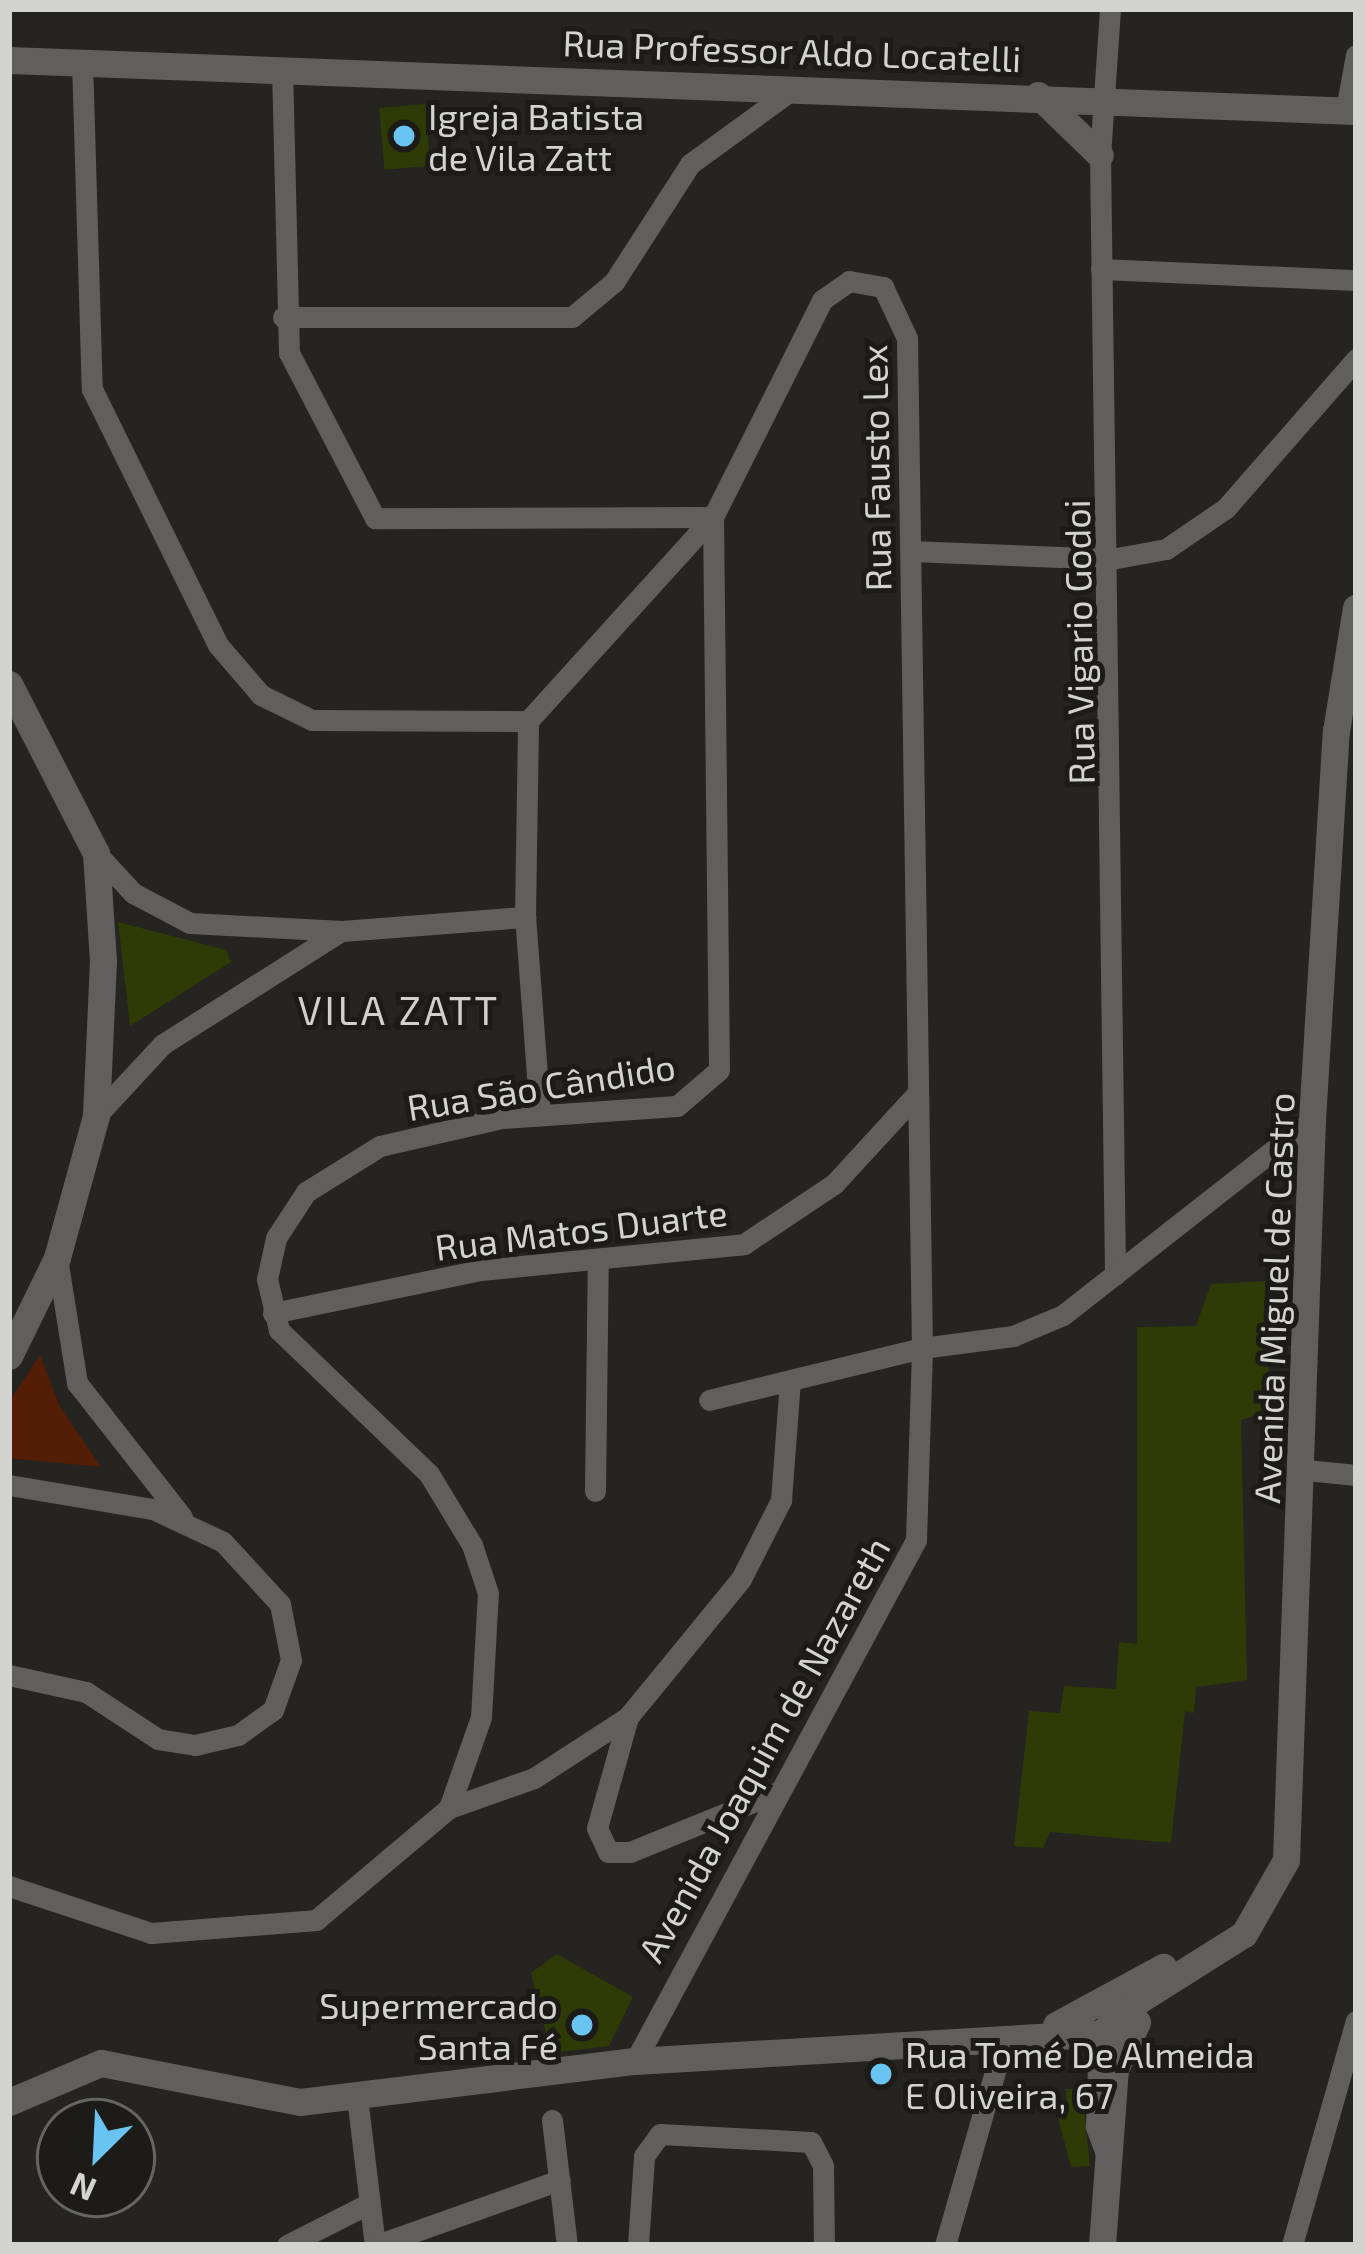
<!DOCTYPE html>
<meta charset="utf-8">
<style>
body{margin:0}
#map{position:relative;width:1365px;height:2254px;overflow:hidden;background:#252420;font-family:"Exo 2",sans-serif}
div>[style]{position:absolute}
[style*='--x']{left:calc(var(--x)*1px);top:calc(var(--y)*1px);width:calc(var(--w)*1px);rotate:calc(var(--a)*1deg)}
.green>*{inset:0;background:#541d06}
.building>*{inset:0;background:#2e3b07;transform-origin:0 0}
.minor>*{height:21px;margin:-10.5px;padding:0 10.5px;transform-origin:10.5px;border-radius:10.5px;background:#615f5e}
.tertiary>*{height:27px;margin:-13.5px;padding:0 13.5px;transform-origin:13.5px;border-radius:13.5px;background:#615f5e}
.dots>*{width:33px;height:33px;translate:-50% -50%;box-sizing:border-box;border:6px solid #1c1b17;border-radius:50%}
span{translate:-50% -50%;white-space:nowrap;text-align:center;line-height:1.15;-webkit-text-stroke:10px #1c1b17;paint-order:stroke}
.street-label{font-size:36px;color:#d3d3d0}
.poi-label{font-size:36px;color:#d3d3d0}
.left{translate:0 -50%;text-align:left}
.right{translate:-100% -50%;text-align:right}
.neighbourhood-label{font-size:39px;color:#d1d0ca;letter-spacing:3px}
.frame{position:absolute;inset:0;border:12px solid #d3d3d0;pointer-events:none}
.north{position:absolute;left:36px;top:2098px;width:120px;height:120px;box-sizing:border-box;background:#1c1b17;border:3px solid #656561;border-radius:50%;rotate:204deg;font-size:33px;font-weight:700;line-height:48px;text-align:center;color:#d3d3d0}
.north::after{content:'';display:block;margin:auto;width:42px;height:54px;background:#69c4f1;clip-path:polygon(50% 0,100% 100%,50% 72%,0 100%)}
</style>
<div id="map">
<div class="green">
<i style="clip-path:polygon(40px 1355px,60px 1407px,101px 1467px,9px 1458px,9px 1402px)"></i>
</div>
<div class="building">
<i style="left:425px;top:104px;width:62px;height:46px;rotate:85deg"></i>
<i style="clip-path:polygon(118px 922px,226px 950px,231px 962px,130px 1026px)"></i>
<i style="clip-path:polygon(1270px 1281px,1268px 1412px,1241px 1420px,1247px 1680px,1196px 1687px,1194px 1713px,1185px 1711px,1171px 1843px,1050px 1832px,1043px 1848px,1014px 1846px,1029px 1711px,1060px 1713px,1064px 1686px,1116px 1689px,1119px 1642px,1137px 1644px,1137px 1327px,1196px 1326px,1211px 1284px)"></i>
<i style="clip-path:polygon(557px 1954px,633px 1997px,609px 2046px,551px 2053px,531px 1973px)"></i>
<i style="clip-path:polygon(1082px 2088px,1090px 2166px,1071px 2167px,1057px 2114px,1067px 2114px,1066px 2089px)"></i>
</div>
<div class="minor">
<i style="--x:1110;--y:9;--w:146;--a:93.9"></i>
<i style="--x:1100;--y:155;--w:1120;--a:89.23"></i>
<i style="--x:82;--y:60;--w:329;--a:88.3"></i>
<i style="--x:92;--y:389;--w:285;--a:63.8"></i>
<i style="--x:218;--y:645;--w:66;--a:49.3"></i>
<i style="--x:261;--y:695;--w:57;--a:26.1"></i>
<i style="--x:312;--y:720;--w:216;--a:0.3"></i>
<i style="--x:1346;--y:110;--w:56;--a:-79.7"></i>
<i style="--x:1101;--y:269;--w:255;--a:2.5"></i>
<i style="--x:283;--y:317;--w:289;--a:0"></i>
<i style="--x:572;--y:317;--w:55;--a:-39.8"></i>
<i style="--x:614;--y:282;--w:140;--a:-57.2"></i>
<i style="--x:690;--y:164;--w:127;--a:-36.1"></i>
<i style="--x:911;--y:551;--w:200;--a:2.3"></i>
<i style="--x:1111;--y:559;--w:56;--a:-10.3"></i>
<i style="--x:1166;--y:549;--w:73;--a:-34.3"></i>
<i style="--x:1226;--y:508;--w:198;--a:-48.9"></i>
<i style="--x:96;--y:853;--w:54;--a:47.2"></i>
<i style="--x:133;--y:893;--w:64;--a:27.8"></i>
<i style="--x:190;--y:923;--w:152;--a:3"></i>
<i style="--x:342;--y:931;--w:184;--a:-4.4"></i>
<i style="--x:540;--y:1115;--w:199;--a:-94.3"></i>
<i style="--x:525;--y:917;--w:196;--a:-89.1"></i>
<i style="--x:528;--y:721;--w:275;--a:-47.8"></i>
<i style="--x:713;--y:517;--w:243;--a:-63.3"></i>
<i style="--x:822;--y:300;--w:33;--a:-35"></i>
<i style="--x:849;--y:281;--w:35;--a:10"></i>
<i style="--x:883;--y:287;--w:56;--a:64.8"></i>
<i style="--x:907;--y:338;--w:1010;--a:89.15"></i>
<i style="--x:922;--y:1348;--w:219;--a:166.3"></i>
<i style="--x:96;--y:1116;--w:98;--a:-47.1"></i>
<i style="--x:163;--y:1044;--w:211;--a:-32.4"></i>
<i style="--x:57;--y:1258;--w:127;--a:80.9"></i>
<i style="--x:77;--y:1383;--w:170;--a:51.9"></i>
<i style="--x:273;--y:1313;--w:212;--a:-11.7"></i>
<i style="--x:481;--y:1270;--w:264;--a:-5.6"></i>
<i style="--x:744;--y:1244;--w:108;--a:-33.7"></i>
<i style="--x:834;--y:1184;--w:120;--a:-47.4"></i>
<i style="--x:1306;--y:1470;--w:50;--a:5.7"></i>
<i style="--x:9;--y:1485;--w:146;--a:9.5"></i>
<i style="--x:153;--y:1509;--w:77;--a:25.2"></i>
<i style="--x:223;--y:1542;--w:84;--a:47.4"></i>
<i style="--x:280;--y:1604;--w:57;--a:78.9"></i>
<i style="--x:291;--y:1660;--w:53;--a:109.8"></i>
<i style="--x:273;--y:1710;--w:43;--a:144.5"></i>
<i style="--x:238;--y:1735;--w:44;--a:166.9"></i>
<i style="--x:195;--y:1745;--w:37;--a:-171"></i>
<i style="--x:158;--y:1739;--w:86;--a:-146.9"></i>
<i style="--x:86;--y:1692;--w:79;--a:-167.6"></i>
<i style="--x:595;--y:1491;--w:230;--a:-89.3"></i>
<i style="--x:628;--y:1717;--w:115;--a:105.6"></i>
<i style="--x:597;--y:1828;--w:26;--a:65"></i>
<i style="--x:608;--y:1852;--w:22;--a:0"></i>
<i style="--x:630;--y:1852;--w:160;--a:-22.1"></i>
<i style="--x:449;--y:1808;--w:90;--a:-19.4"></i>
<i style="--x:534;--y:1778;--w:112;--a:-33"></i>
<i style="--x:628;--y:1717;--w:178;--a:-50.7"></i>
<i style="--x:741;--y:1579;--w:89;--a:-63.1"></i>
<i style="--x:781;--y:1500;--w:119;--a:-85.7"></i>
<i style="--x:9;--y:1886;--w:150;--a:18.3"></i>
<i style="--x:151;--y:1933;--w:166;--a:-4.5"></i>
<i style="--x:316;--y:1920;--w:174;--a:-40.1"></i>
<i style="--x:449;--y:1808;--w:96;--a:-70.6"></i>
<i style="--x:481;--y:1717;--w:124;--a:-86.8"></i>
<i style="--x:488;--y:1593;--w:51;--a:-108.4"></i>
<i style="--x:472;--y:1545;--w:83;--a:-121.2"></i>
<i style="--x:429;--y:1474;--w:208;--a:-136.2"></i>
<i style="--x:279;--y:1330;--w:52;--a:-103.2"></i>
<i style="--x:267;--y:1279;--w:42;--a:-77.6"></i>
<i style="--x:276;--y:1238;--w:55;--a:-56.9"></i>
<i style="--x:306;--y:1192;--w:87;--a:-31.9"></i>
<i style="--x:380;--y:1146;--w:125;--a:-12.9"></i>
<i style="--x:502;--y:1118;--w:175;--a:-3.9"></i>
<i style="--x:677;--y:1106;--w:55;--a:-40.6"></i>
<i style="--x:719;--y:1070;--w:553;--a:-90.62"></i>
<i style="--x:713;--y:517;--w:338;--a:179.8"></i>
<i style="--x:375;--y:518;--w:186;--a:-117.5"></i>
<i style="--x:289;--y:353;--w:284;--a:-91.4"></i>
<i style="--x:635;--y:2061;--w:592;--a:-61.66"></i>
<i style="--x:916;--y:1540;--w:192;--a:-88.2"></i>
<i style="--x:922;--y:1348;--w:92;--a:-7.5"></i>
<i style="--x:1013;--y:1336;--w:54;--a:-22.8"></i>
<i style="--x:1063;--y:1315;--w:316;--a:-38.1"></i>
<i style="--x:357;--y:2097;--w:149;--a:83.1"></i>
<i style="--x:552;--y:2120;--w:126;--a:83.2"></i>
<i style="--x:287;--y:2245;--w:86;--a:-26.9"></i>
<i style="--x:377;--y:2245;--w:194;--a:-19.6"></i>
<i style="--x:638;--y:2245;--w:89;--a:-86.1"></i>
<i style="--x:644;--y:2156;--w:27;--a:-54"></i>
<i style="--x:660;--y:2134;--w:151;--a:3"></i>
<i style="--x:811;--y:2142;--w:27;--a:63"></i>
<i style="--x:823;--y:2166;--w:79;--a:89.3"></i>
<i style="--x:945;--y:2245;--w:209;--a:-73.9"></i>
<i style="--x:1292;--y:2245;--w:233;--a:-74.1"></i>
</div>
<div class="tertiary">
<i style="--x:9;--y:60;--w:1348;--a:2.17"></i>
<i style="--x:1038;--y:95;--w:86;--a:44.1"></i>
<i style="--x:9;--y:684;--w:190;--a:62.8"></i>
<i style="--x:96;--y:853;--w:108;--a:86.3"></i>
<i style="--x:103;--y:961;--w:155;--a:92.6"></i>
<i style="--x:96;--y:1116;--w:147;--a:105.4"></i>
<i style="--x:57;--y:1258;--w:109;--a:116.1"></i>
<i style="--x:1056;--y:2025;--w:122;--a:-28.5"></i>
<i style="--x:9;--y:2102;--w:100;--a:-23"></i>
<i style="--x:101;--y:2063;--w:203;--a:11.1"></i>
<i style="--x:300;--y:2102;--w:337;--a:-7"></i>
<i style="--x:635;--y:2061;--w:494;--a:-3.4"></i>
<i style="--x:1108;--y:2151;--w:27;--a:-110"></i>
<i style="--x:1099;--y:2126;--w:92;--a:-88.1"></i>
<i style="--x:1102;--y:2034;--w:28;--a:-51"></i>
<i style="--x:1120;--y:2012;--w:146;--a:-32.2"></i>
<i style="--x:1244;--y:1934;--w:85;--a:-60.4"></i>
<i style="--x:1286;--y:1860;--w:740;--a:-87.99"></i>
<i style="--x:1312;--y:1120;--w:390;--a:-86.5"></i>
<i style="--x:1336;--y:731;--w:125;--a:-80.8"></i>
<i style="--x:1102;--y:2245;--w:176;--a:-85.8"></i>
<i style="--x:1115;--y:2069;--w:52;--a:-64.9"></i>
</div>
<div class="dots">
<i style="left:404px;top:136px;background:#69c4f1"></i>
<i style="left:582px;top:2025px;background:#69c4f1"></i>
<i style="left:881px;top:2074px;background:#69c4f1"></i>
</div>
<div class="street-label">
<span style="left:792px;top:50px;rotate:2deg">Rua Professor Aldo Locatelli</span>
<span style="left:875px;top:468px;rotate:-91deg">Rua Fausto Lex</span>
<span style="left:1078px;top:642px;rotate:-91deg">Rua Vigario Godoi</span>
<span style="left:541px;top:1086px;rotate:-9deg">Rua São Cândido</span>
<span style="left:581px;top:1229px;rotate:-7deg">Rua Matos Duarte</span>
<span style="left:1273px;top:1298px;rotate:-88deg">Avenida Miguel de Castro</span>
<span style="left:763px;top:1749px;rotate:-61deg">Avenida Joaquim de Nazareth</span>
</div>
<div class="poi-label">
<span class="left" style="left:428px;top:136px">Igreja Batista<br>de Vila Zatt</span>
<span class="right" style="left:558px;top:2025px">Supermercado<br>Santa Fé</span>
<span class="left" style="left:905px;top:2074px">Rua Tomé De Almeida<br>E Oliveira, 67</span>
</div>
<div class="neighbourhood-label">
<span style="left:399px;top:1010px">VILA ZATT</span>
</div>
<div class="frame"></div>
<div class="north">N</div>
</div>
